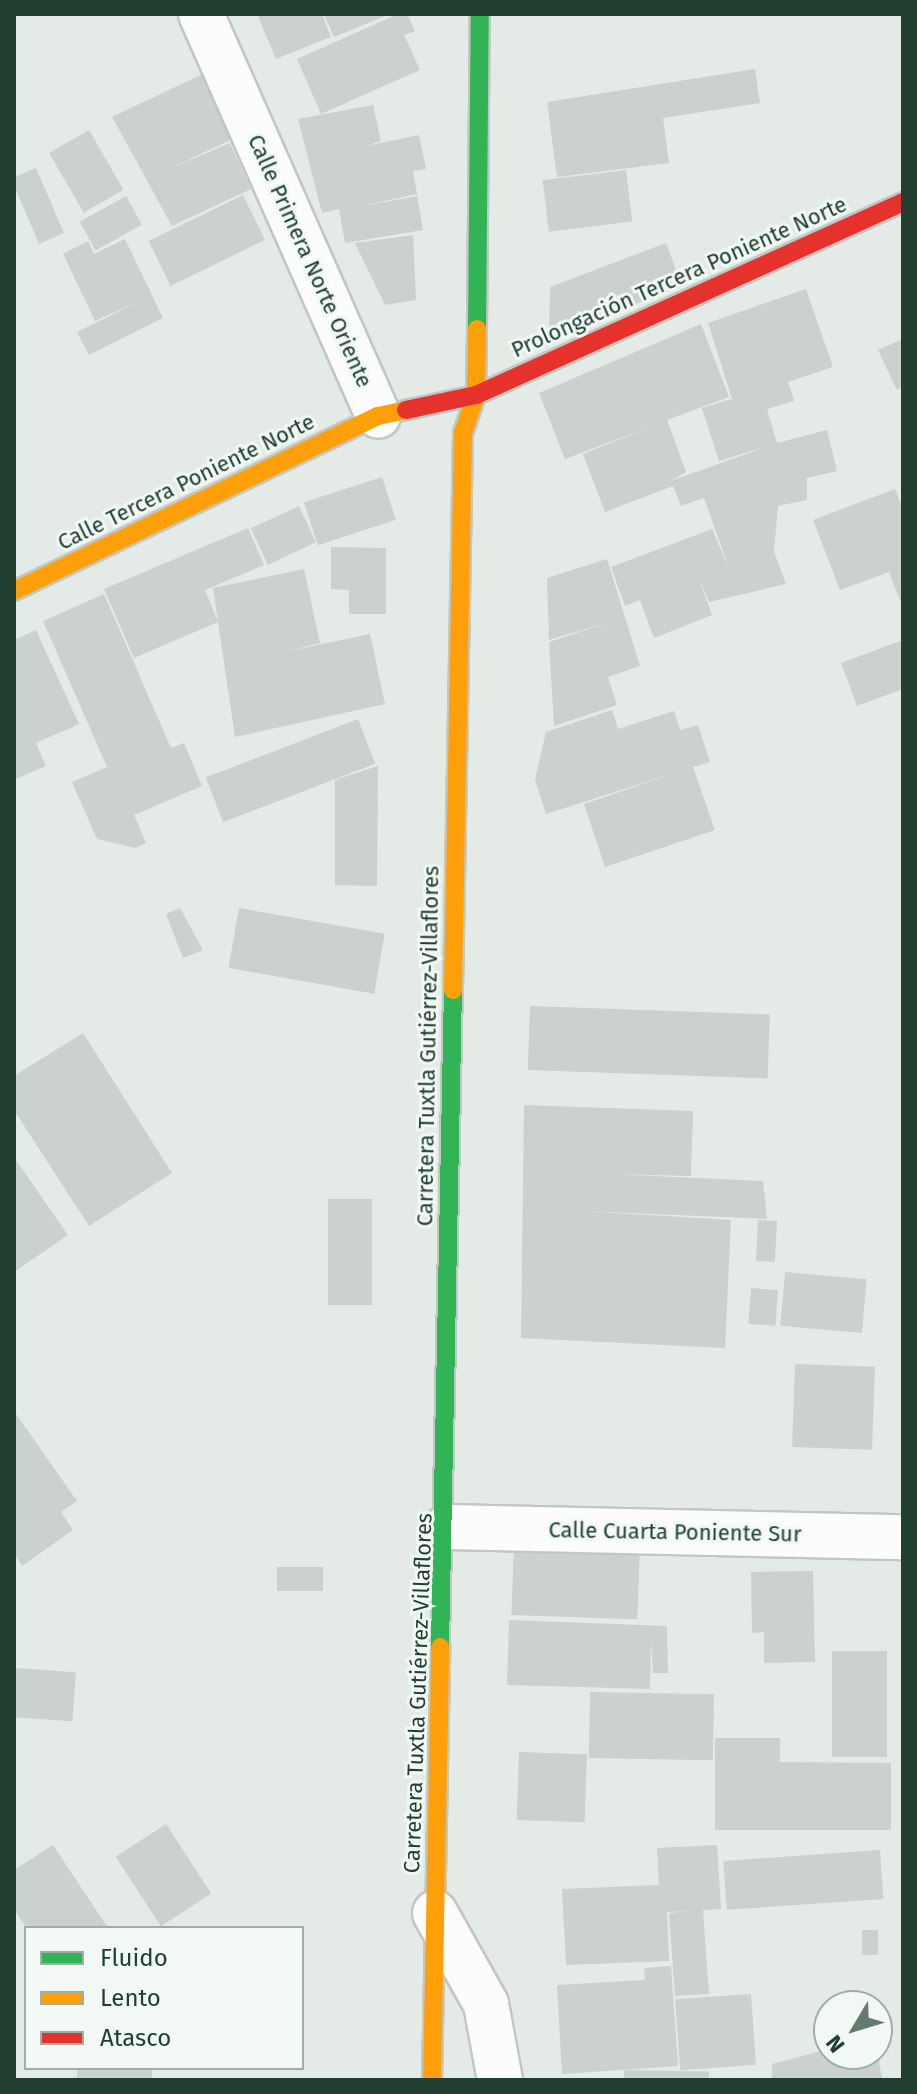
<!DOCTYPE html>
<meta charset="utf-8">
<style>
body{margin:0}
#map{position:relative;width:917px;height:2094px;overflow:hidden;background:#e4eae6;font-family:"Fira Sans",sans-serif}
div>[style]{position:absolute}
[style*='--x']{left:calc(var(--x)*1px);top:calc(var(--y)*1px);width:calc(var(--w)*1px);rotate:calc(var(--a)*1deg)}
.building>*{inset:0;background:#cbd1ce;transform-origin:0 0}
.roads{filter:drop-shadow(2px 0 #c1c7c3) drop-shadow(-2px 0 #c1c7c3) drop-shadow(0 2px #c1c7c3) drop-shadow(0 -2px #c1c7c3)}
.street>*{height:44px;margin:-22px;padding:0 22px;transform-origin:22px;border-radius:22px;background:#fbfcfb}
.fast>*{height:18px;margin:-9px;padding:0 9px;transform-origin:9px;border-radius:9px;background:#30b455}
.slow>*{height:18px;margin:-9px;padding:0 9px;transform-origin:9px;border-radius:9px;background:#ff9f0a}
.jam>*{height:18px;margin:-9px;padding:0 9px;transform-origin:9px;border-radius:9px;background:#e5322d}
span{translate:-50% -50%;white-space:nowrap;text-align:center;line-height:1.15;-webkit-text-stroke:6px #f2f9f4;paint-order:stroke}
.street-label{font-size:22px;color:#203f31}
.frame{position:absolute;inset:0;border:16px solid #203f31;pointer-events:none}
.legend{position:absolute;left:24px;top:1926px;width:280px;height:144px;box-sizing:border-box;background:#f2f9f4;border:2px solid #9eafa6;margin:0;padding:10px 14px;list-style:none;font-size:24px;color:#203f31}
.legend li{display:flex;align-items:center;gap:16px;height:40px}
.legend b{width:40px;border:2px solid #9eafa6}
.north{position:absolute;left:813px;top:1990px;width:80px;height:80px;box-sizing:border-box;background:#f2f9f4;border:2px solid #9eafa6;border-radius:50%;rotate:232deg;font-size:22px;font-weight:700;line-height:32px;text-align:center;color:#203f31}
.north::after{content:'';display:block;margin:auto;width:28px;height:36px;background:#657b70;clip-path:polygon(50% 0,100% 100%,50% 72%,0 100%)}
</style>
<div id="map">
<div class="building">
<i style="clip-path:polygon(257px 14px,322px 14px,331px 37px,276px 59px)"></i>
<i style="clip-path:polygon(324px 14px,390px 14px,334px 37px)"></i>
<i style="clip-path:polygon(398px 14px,407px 14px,415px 31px,404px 35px,420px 70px,321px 114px,297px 59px)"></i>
<i style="clip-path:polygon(755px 69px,760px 103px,663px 118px,669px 163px,557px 177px,547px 102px)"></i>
<i style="clip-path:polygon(207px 72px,237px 137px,169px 169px,230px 143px,251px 189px,172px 226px,112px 117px)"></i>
<i style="clip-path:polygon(373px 105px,381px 141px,366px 146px,419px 135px,426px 169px,413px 171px,417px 194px,353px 208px,417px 196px,423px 230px,345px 243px,339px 209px,322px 213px,298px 119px)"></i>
<i style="left:89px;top:130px;width:69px;height:46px;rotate:60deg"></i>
<i style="clip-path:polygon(36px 168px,64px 233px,39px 244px,14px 185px,14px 177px)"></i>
<i style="left:626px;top:170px;width:52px;height:84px;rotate:83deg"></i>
<i style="left:243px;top:195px;width:50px;height:105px;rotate:64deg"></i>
<i style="left:126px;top:196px;width:33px;height:53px;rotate:61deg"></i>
<i style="clip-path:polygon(413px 235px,416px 300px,385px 305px,355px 243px)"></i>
<i style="clip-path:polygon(125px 239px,163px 318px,89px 355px,77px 332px,144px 299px,95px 321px,63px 254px,88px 241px,94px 254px)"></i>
<i style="clip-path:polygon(666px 243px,682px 286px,549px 337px,550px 287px)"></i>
<i style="clip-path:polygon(806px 289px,833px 367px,788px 382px,794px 401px,767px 409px,777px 443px,827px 430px,837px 471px,807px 478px,807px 500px,778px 506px,774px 552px,786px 584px,709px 602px,699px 579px,712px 615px,654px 638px,640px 600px,625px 606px,611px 567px,712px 529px,729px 568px,704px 498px,681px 506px,673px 486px,605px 512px,583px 454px,658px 424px,565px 459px,539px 393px,701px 324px,729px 397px,667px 420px,686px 472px,671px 481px,771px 445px,719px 461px,702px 408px,732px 399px,708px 323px)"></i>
<i style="clip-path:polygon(903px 339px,903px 387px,897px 390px,878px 350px)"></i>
<i style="left:382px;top:477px;width:45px;height:82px;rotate:72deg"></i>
<i style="clip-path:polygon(895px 489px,903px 509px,903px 608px,889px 572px,840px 590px,813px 520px)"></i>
<i style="left:299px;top:506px;width:40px;height:53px;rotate:65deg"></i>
<i style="clip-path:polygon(248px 528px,264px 565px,205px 590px,218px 622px,134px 658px,104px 589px)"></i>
<i style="clip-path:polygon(331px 547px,386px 548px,386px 614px,349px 614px,349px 590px,331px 589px)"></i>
<i style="clip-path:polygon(607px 559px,640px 666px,608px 677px,617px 705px,554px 726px,549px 642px,616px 620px,549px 640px,547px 578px)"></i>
<i style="clip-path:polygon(304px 569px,320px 643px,284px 652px,370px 634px,385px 704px,235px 737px,213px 588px)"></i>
<i style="clip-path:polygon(104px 594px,171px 748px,184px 743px,202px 786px,134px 815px,146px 843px,135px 848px,97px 839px,72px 782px,107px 767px,43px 621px)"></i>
<i style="clip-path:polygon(36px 630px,79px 724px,36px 743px,46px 766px,15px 779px,14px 640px)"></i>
<i style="clip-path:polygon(903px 640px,903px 689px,857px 706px,841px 663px)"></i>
<i style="clip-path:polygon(612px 710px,618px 729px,674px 711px,680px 730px,698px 725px,710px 762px,693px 767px,715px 830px,605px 867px,584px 804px,681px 771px,546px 814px,535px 780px,546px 732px)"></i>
<i style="left:358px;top:719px;width:48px;height:163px;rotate:69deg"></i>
<i style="clip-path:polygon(378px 766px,377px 886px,335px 885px,335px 780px)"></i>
<i style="clip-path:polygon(180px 908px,203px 950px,183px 958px,166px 914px)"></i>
<i style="left:239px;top:908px;width:148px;height:61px;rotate:10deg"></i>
<i style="left:530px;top:1006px;width:240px;height:64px;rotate:2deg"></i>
<i style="clip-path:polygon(83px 1033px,172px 1173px,89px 1226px,14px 1110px,14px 1076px)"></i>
<i style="clip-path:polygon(524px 1105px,693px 1111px,691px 1176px,609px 1174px,763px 1181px,767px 1219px,582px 1211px,731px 1220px,725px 1348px,521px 1338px)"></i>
<i style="clip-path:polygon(14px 1157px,68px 1235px,14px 1272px)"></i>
<i style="left:328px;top:1199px;width:44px;height:106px"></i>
<i style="left:758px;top:1220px;width:19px;height:41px;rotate:3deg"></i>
<i style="left:785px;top:1272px;width:82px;height:54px;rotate:5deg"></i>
<i style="left:751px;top:1288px;width:27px;height:36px;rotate:4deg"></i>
<i style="left:795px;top:1364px;width:80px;height:83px;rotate:2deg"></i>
<i style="clip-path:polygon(14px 1411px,77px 1501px,61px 1512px,73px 1530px,22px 1566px,14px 1553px)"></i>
<i style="left:514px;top:1541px;width:126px;height:74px;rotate:2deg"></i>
<i style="left:277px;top:1567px;width:46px;height:24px"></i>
<i style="clip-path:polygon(813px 1571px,815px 1662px,764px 1663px,764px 1632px,752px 1633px,751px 1572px)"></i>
<i style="clip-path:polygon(509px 1620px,667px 1626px,668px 1673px,653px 1673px,651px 1639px,650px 1689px,507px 1685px)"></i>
<i style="left:832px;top:1651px;width:55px;height:106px"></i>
<i style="left:14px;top:1668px;width:62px;height:49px;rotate:4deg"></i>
<i style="left:590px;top:1692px;width:124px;height:66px;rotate:1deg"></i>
<i style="clip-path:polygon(715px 1738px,780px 1738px,780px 1762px,891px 1763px,891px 1830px,715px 1830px)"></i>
<i style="left:519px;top:1752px;width:68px;height:68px;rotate:2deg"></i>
<i style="left:166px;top:1824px;width:83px;height:60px;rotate:57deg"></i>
<i style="clip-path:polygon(53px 1845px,108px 1928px,27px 1928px,14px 1909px,14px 1870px)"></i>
<i style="clip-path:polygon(717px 1845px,721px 1909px,703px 1910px,709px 1994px,675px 1996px,669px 1913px,690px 1911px,667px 1912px,669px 1961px,566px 1965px,562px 1889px,659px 1885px,657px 1848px)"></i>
<i style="left:880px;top:1850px;width:49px;height:157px;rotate:86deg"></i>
<i style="left:862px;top:1930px;width:16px;height:25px"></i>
<i style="clip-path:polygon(671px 1966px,678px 2066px,562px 2074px,557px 1985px,645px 1980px,644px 1968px)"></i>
<i style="left:751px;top:1994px;width:71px;height:76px;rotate:86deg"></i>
<i style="clip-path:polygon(877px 2045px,882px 2080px,772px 2080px,772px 2064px,829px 2049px,877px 2054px)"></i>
<i style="left:77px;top:2068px;width:75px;height:12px"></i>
<i style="left:624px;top:2070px;width:85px;height:10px;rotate:1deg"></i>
</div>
<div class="roads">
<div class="street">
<i style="--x:201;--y:14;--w:439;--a:66.2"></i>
<i style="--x:447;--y:1527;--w:456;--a:1.3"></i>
<i style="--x:435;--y:1913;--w:104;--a:60.7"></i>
<i style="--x:486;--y:2004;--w:77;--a:79.6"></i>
</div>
<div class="fast">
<i style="--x:477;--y:329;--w:315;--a:-89.5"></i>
<i style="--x:440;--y:1647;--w:657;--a:-88.87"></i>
</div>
<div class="slow">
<i style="--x:14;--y:591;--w:404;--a:-25.7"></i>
<i style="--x:378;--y:416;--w:29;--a:-12"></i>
<i style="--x:453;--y:990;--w:557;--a:-88.97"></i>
<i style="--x:463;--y:433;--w:40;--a:-71.1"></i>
<i style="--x:476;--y:395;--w:66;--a:-89.1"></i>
<i style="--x:432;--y:2080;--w:433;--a:-88.9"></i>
</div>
<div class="jam">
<i style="--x:406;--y:410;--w:72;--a:-12.1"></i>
<i style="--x:476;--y:395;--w:469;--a:-24.3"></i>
</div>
</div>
<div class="street-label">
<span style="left:310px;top:261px;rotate:66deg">Calle Primera Norte Oriente</span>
<span style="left:679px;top:277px;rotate:-24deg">Prolongación Tercera Poniente Norte</span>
<span style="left:186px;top:482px;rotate:-26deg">Calle Tercera Poniente Norte</span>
<span style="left:428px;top:1046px;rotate:-89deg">Carretera Tuxtla Gutiérrez-Villaflores</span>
<span style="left:675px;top:1532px;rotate:1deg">Calle Cuarta Poniente Sur</span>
<span style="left:418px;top:1693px;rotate:-88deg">Carretera Tuxtla Gutiérrez-Villaflores</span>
</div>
<div class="frame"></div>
<ul class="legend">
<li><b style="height:10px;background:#30b455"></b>Fluido</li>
<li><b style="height:10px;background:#ff9f0a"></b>Lento</li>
<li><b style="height:10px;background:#e5322d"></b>Atasco</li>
</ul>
<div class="north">N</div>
</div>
